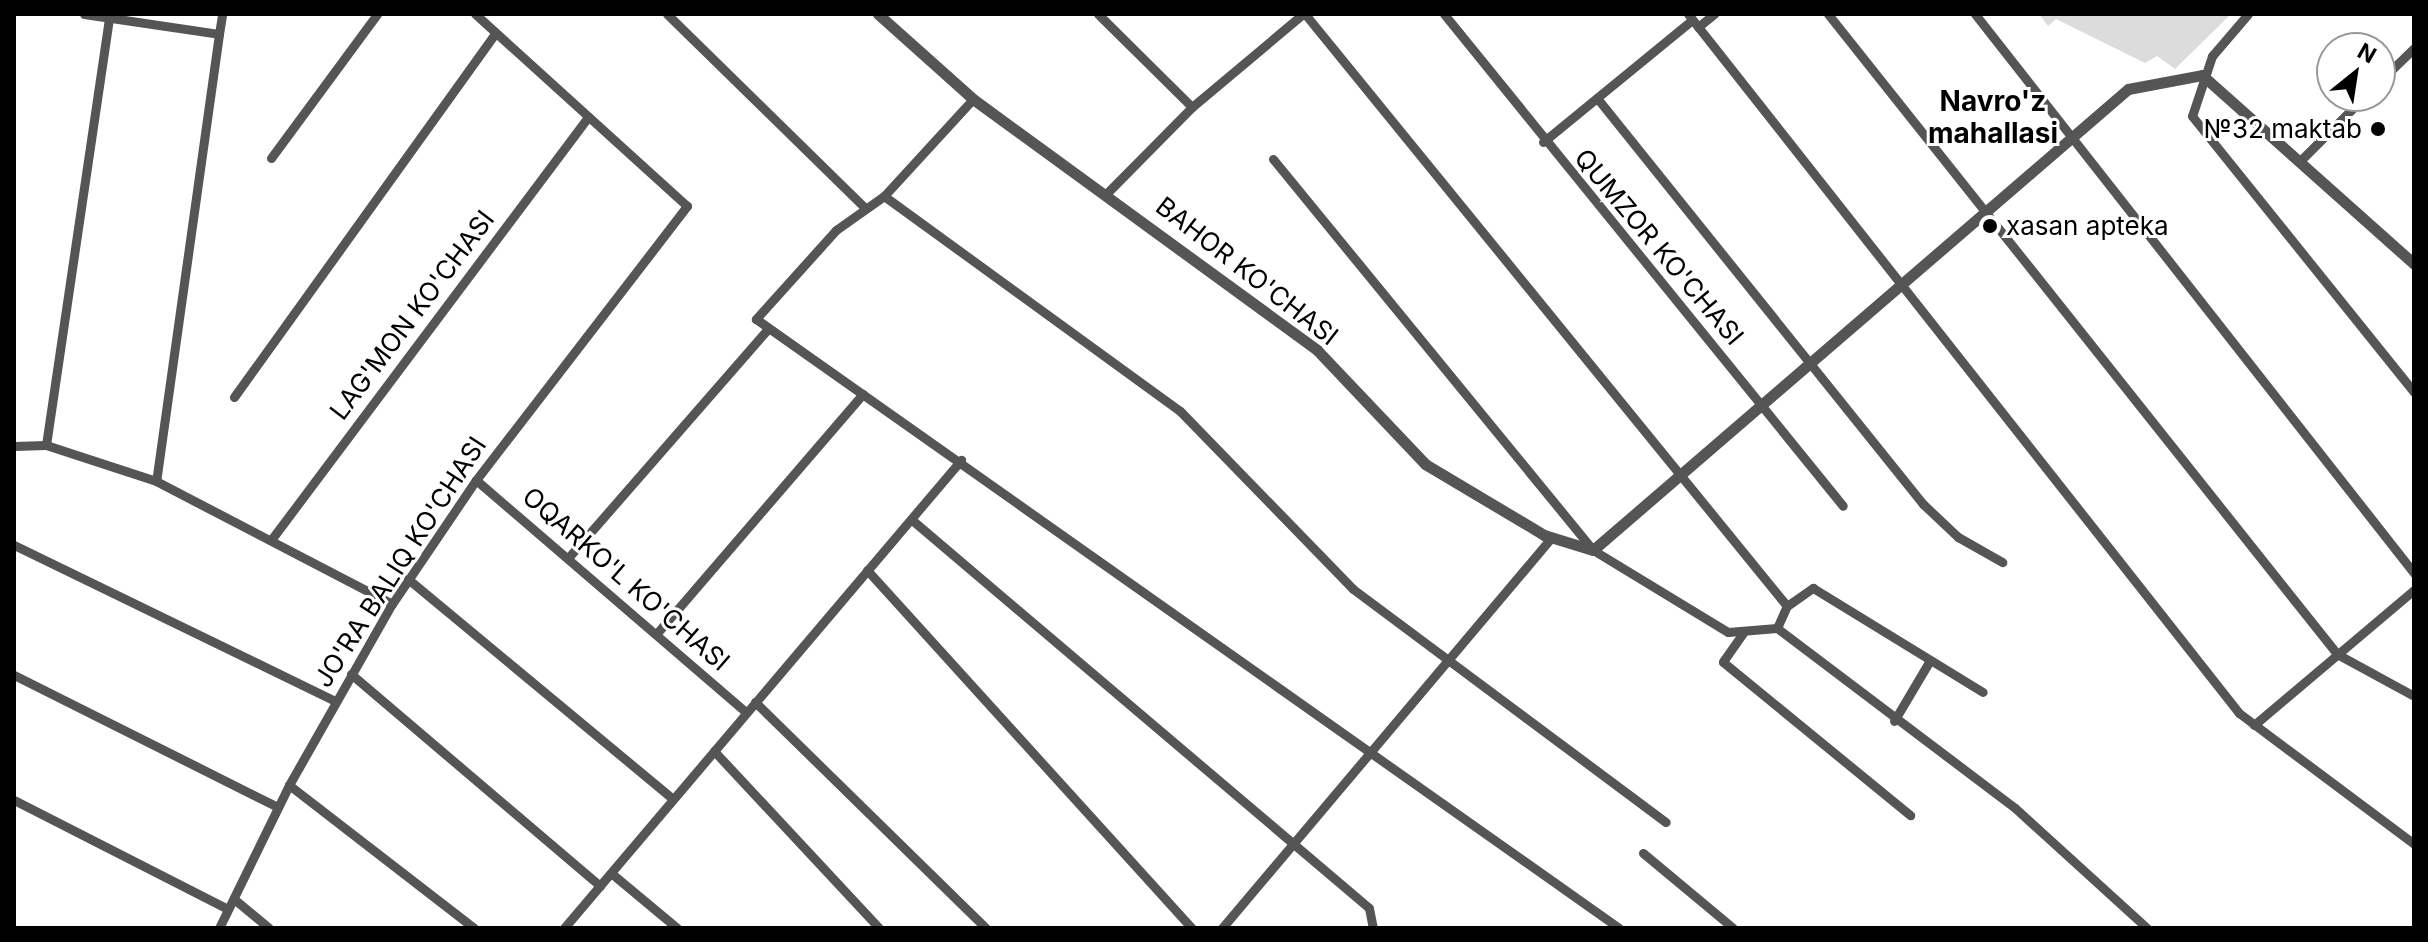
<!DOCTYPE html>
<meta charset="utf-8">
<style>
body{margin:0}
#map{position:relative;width:2428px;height:942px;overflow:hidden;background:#fff;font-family:Inter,sans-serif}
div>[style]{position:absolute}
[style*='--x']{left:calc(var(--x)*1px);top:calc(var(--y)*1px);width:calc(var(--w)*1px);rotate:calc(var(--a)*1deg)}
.green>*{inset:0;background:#dcdcdc}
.minor>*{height:9px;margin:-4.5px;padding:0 4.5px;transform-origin:4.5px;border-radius:4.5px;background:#555}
.tertiary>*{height:11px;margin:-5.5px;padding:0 5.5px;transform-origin:5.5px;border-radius:5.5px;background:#555}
.dots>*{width:22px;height:22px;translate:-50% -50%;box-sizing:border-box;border:4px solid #fff;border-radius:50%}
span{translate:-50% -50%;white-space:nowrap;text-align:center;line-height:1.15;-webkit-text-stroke:6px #fff;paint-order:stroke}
.poi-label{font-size:26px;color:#000}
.right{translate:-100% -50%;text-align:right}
.left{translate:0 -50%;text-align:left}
.street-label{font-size:26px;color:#000}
.neighbourhood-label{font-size:28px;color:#000;font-weight:700}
.frame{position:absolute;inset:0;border:16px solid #000;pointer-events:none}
.north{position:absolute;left:2316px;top:32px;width:80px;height:80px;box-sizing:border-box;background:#fff;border:2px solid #999;border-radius:50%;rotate:30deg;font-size:22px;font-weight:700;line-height:32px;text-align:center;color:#000}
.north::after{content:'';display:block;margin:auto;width:28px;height:36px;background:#000;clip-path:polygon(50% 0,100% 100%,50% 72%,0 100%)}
</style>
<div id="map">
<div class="green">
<i style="clip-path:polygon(2039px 14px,2231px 14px,2175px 69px,2157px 56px,2145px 63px,2056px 19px,2048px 26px)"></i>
</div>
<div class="minor">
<i style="--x:84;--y:14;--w:136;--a:8.4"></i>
<i style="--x:219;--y:34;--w:451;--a:98"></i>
<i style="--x:667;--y:14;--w:276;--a:44.4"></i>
<i style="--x:1098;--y:14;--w:132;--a:44.7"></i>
<i style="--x:1305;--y:14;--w:763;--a:50.85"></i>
<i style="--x:1444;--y:14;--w:633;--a:50.96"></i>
<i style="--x:1688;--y:14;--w:890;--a:51.75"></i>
<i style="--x:2239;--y:713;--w:219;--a:36.8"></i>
<i style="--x:1828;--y:14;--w:818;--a:51.5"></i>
<i style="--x:2337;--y:654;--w:88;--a:28.6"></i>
<i style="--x:1975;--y:14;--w:711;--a:51.86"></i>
<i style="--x:2248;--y:14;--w:55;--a:130.6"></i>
<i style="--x:2212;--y:56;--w:63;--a:108.4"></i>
<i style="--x:2192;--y:116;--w:354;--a:51.2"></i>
<i style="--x:1698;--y:27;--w:21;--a:-39"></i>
<i style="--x:219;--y:34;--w:20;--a:-81"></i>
<i style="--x:2380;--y:81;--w:47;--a:-44.1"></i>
<i style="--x:1597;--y:98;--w:521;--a:51.24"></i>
<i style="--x:1923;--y:504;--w:48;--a:43.3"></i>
<i style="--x:1958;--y:537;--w:51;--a:29.6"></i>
<i style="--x:973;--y:99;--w:132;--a:132.5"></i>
<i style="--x:884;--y:196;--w:59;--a:144.7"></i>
<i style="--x:836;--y:230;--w:120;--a:132"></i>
<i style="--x:756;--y:319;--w:1056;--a:35.21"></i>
<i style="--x:1543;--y:142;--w:193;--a:-39.3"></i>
<i style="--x:271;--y:158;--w:179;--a:-53.6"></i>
<i style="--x:1273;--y:159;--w:505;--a:50.7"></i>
<i style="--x:1593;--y:550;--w:158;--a:31.3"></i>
<i style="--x:1728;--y:632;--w:49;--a:-4.7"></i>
<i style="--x:1777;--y:628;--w:24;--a:-66"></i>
<i style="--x:1787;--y:606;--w:32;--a:-35"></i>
<i style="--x:1813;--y:588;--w:199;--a:31.5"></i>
<i style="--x:2300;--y:161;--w:92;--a:-45"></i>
<i style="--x:1108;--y:192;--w:120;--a:-45.3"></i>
<i style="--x:1192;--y:107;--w:145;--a:-40"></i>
<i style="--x:884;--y:196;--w:366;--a:36"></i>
<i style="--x:1180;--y:411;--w:248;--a:45.8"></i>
<i style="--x:1353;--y:589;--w:390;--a:36.7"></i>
<i style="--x:234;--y:397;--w:447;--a:-54.3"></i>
<i style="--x:46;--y:445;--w:436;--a:-81.6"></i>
<i style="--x:14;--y:446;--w:32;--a:-2"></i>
<i style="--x:46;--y:445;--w:116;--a:18.1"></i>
<i style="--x:156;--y:481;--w:266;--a:27.5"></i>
<i style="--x:476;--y:480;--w:356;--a:40.7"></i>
<i style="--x:912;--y:520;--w:599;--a:40.33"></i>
<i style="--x:1369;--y:908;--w:20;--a:79"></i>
<i style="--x:271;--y:540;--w:529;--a:-53.15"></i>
<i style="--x:14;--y:545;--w:357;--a:25.9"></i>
<i style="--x:568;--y:558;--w:303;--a:-48.9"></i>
<i style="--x:867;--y:570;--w:484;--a:47.8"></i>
<i style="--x:408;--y:579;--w:344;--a:39.7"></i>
<i style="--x:1777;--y:628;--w:298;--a:37.1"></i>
<i style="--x:2015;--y:808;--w:178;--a:42.3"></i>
<i style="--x:658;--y:632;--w:314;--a:-49.3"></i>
<i style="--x:1743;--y:633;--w:35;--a:125"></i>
<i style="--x:1723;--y:662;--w:242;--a:39.3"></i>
<i style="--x:351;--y:674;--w:327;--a:40.4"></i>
<i style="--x:14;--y:675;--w:295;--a:26.6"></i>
<i style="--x:755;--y:702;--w:323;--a:44.4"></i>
<i style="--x:1894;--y:721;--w:69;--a:-59.3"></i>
<i style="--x:2254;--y:725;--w:209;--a:-40.2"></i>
<i style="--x:714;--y:751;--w:242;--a:47"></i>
<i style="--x:289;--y:785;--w:234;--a:37.7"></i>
<i style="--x:14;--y:800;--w:240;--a:27"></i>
<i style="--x:1643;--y:853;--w:117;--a:39.8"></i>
<i style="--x:611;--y:873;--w:86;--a:39.8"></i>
<i style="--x:234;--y:899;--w:45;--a:39.6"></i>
<i style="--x:219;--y:928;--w:159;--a:-63.9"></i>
<i style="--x:289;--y:785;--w:208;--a:-60.4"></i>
<i style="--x:392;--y:604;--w:150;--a:-55.9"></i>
<i style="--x:476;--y:480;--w:346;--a:-52.4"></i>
<i style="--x:687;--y:206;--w:286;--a:-137.8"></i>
<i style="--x:564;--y:928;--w:614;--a:-49.69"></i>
<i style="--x:1222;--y:928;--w:512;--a:-49.84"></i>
</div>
<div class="tertiary">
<i style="--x:878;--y:14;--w:127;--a:41.8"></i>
<i style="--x:973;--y:99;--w:426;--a:36.1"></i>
<i style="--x:1317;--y:350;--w:157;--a:46.5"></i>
<i style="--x:1425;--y:464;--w:139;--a:30.8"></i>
<i style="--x:1544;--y:535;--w:51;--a:17"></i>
<i style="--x:1593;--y:550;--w:706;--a:-40.75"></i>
<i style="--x:2128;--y:89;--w:75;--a:-10.7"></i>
<i style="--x:2202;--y:75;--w:284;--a:41.7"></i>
</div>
<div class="dots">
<i style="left:2378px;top:129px;background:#000"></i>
<i style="left:1990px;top:226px;background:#000"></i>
</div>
<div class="poi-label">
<span class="right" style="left:2362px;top:129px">№32 maktab</span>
<span class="left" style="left:2006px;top:226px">xasan apteka</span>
</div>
<div class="street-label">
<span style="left:1659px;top:247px;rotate:50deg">QUMZOR KO'CHASI</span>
<span style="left:1247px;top:271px;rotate:38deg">BAHOR KO'CHASI</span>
<span style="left:412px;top:315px;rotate:-53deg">LAG'MON KO'CHASI</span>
<span style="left:400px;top:562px;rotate:-57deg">JO'RA BALIQ KO'CHASI</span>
<span style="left:626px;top:579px;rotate:41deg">OQARKO'L KO'CHASI</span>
</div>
<div class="neighbourhood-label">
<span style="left:1993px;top:117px">Navro'z<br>mahallasi</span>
</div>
<div class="frame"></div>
<div class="north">N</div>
</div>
